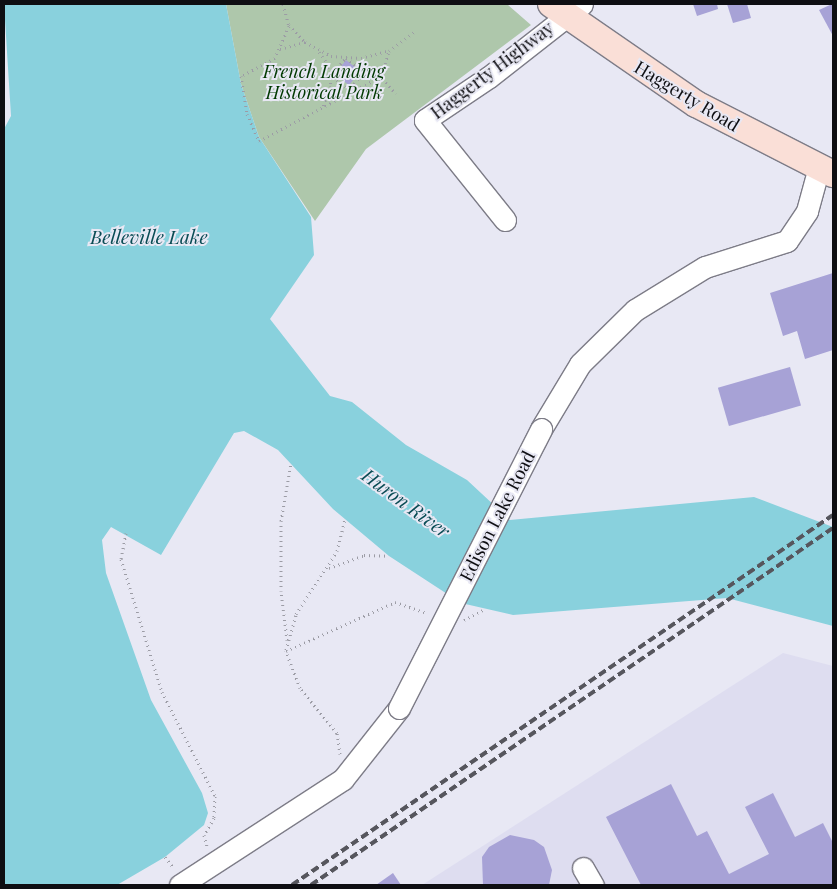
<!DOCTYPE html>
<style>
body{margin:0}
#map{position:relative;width:837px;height:889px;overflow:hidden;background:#e8e8f4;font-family:"Playfair Display",serif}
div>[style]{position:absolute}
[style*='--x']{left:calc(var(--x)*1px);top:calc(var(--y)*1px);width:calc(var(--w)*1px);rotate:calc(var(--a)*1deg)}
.built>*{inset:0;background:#deddf0}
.green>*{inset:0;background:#aec7ab}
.water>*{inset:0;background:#89d1dd}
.building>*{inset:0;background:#a7a2d6;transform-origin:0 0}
.path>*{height:3px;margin-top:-1.5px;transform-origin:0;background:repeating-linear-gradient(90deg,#9c9ca5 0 1px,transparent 0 5px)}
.roads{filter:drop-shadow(1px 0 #7d7c87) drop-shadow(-1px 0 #7d7c87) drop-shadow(0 1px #7d7c87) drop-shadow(0 -1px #7d7c87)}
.minor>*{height:21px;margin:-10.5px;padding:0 10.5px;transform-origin:10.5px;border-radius:10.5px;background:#fff}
.major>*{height:26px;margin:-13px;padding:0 13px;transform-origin:13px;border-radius:13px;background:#fadfd7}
.rail>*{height:4px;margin-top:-2px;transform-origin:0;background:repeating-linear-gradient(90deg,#56565d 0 8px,transparent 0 12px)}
.bridges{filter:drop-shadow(1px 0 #7d7c87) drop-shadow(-1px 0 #7d7c87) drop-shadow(0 1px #7d7c87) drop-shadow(0 -1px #7d7c87)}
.minor-bridge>*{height:21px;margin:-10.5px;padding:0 10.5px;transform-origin:10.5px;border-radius:10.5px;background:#fff}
span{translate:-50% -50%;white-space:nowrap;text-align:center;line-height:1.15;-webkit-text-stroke:4px #e8e8f4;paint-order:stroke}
.street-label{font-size:18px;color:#0e0e12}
.park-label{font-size:18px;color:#003900;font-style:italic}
.water-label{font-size:19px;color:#0a4c55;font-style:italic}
.frame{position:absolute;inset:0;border:5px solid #0e0e12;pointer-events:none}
</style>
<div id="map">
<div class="built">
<i style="clip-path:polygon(783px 653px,833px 666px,833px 885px,422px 885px)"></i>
</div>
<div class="green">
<i style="clip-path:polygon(226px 4px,507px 4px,531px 25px,366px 149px,315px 221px,259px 137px,241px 84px)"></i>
</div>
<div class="water">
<i style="clip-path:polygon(226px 4px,241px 84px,259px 137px,311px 217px,314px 255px,270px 319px,330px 396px,352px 402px,406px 445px,467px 480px,510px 520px,754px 497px,833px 527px,833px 626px,727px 598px,513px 615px,461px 603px,389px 556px,333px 509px,278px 450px,244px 431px,234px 433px,161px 555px,111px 527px,102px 540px,106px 573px,151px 700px,202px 793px,208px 813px,204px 825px,165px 857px,117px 885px,4px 885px,4px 129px,11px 116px,4px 4px)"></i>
</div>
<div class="building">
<i style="clip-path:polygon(693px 4px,717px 4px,718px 9px,697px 16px)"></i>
<i style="clip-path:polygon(727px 4px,747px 4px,751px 18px,733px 23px)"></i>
<i style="clip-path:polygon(832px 4px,833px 4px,833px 36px,819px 10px)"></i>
<i style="left:346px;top:60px;width:18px;height:18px;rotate:38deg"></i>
<i style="clip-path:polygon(833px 273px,833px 350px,805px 359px,797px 331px,783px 336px,770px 293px)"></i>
<i style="left:790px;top:367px;width:40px;height:75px;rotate:74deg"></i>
<i style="clip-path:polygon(671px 784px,697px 836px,707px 831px,729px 874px,769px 854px,745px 807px,773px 793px,795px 837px,823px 823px,833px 843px,833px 885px,641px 885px,606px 817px)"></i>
<i style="clip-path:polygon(510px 835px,534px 840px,544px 847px,552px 870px,549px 885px,483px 885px,482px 857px,489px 847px)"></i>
<i style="clip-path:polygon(393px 873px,401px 885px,376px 885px)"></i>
</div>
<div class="path">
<i style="--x:283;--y:4;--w:23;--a:75"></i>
<i style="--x:289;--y:26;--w:35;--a:114"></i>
<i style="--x:275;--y:58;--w:38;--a:152"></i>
<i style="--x:241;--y:76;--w:38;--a:81"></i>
<i style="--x:247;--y:114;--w:30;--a:66"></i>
<i style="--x:259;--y:141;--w:130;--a:-27.9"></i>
<i style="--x:374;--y:80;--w:11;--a:-41"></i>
<i style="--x:382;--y:73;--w:23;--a:-72"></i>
<i style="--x:389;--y:51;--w:31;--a:-37"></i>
<i style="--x:289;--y:25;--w:23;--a:47"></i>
<i style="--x:305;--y:42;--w:30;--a:28"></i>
<i style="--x:331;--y:56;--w:30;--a:4"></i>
<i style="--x:361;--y:58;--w:28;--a:-15"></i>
<i style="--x:280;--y:49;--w:26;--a:-16"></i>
<i style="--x:319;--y:52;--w:14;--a:54"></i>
<i style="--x:327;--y:63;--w:23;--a:80"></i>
<i style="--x:331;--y:86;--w:22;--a:112"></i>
<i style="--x:346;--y:58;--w:22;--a:36"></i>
<i style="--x:364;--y:71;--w:24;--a:128"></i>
<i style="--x:349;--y:90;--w:24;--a:-142"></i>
<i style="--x:330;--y:75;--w:23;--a:-47"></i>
<i style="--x:379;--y:75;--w:25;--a:48"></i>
<i style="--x:126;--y:533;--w:26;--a:101"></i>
<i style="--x:121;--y:559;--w:139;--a:72.9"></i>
<i style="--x:162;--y:692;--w:117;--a:63"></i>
<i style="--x:215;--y:796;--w:22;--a:93"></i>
<i style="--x:214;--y:818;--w:20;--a:120"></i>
<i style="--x:204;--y:835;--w:11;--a:75"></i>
<i style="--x:329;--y:568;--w:37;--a:-20"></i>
<i style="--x:364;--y:555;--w:25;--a:2"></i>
<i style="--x:464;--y:620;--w:24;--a:-28"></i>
<i style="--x:287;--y:640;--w:49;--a:-97"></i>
<i style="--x:281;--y:591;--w:70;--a:-90"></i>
<i style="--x:281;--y:521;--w:59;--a:-80.2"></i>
<i style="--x:286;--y:650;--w:37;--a:-74"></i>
<i style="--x:296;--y:614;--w:75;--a:-56.9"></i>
<i style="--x:337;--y:551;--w:33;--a:-76"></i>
<i style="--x:340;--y:754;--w:21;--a:-98"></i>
<i style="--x:337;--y:733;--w:58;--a:-129.4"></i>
<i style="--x:300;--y:688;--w:40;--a:-111"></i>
<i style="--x:286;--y:651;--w:120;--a:-24.2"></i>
<i style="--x:395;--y:602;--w:34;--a:19"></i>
<i style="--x:165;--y:857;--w:14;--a:51"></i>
</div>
<div class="roads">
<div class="minor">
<i style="--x:505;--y:220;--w:128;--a:-128.7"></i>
<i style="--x:425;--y:120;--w:77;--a:-33.9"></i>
<i style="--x:489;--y:77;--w:118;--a:-38.1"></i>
<i style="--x:541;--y:429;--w:76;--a:-59"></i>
<i style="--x:580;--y:364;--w:77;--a:-44.5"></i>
<i style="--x:635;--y:310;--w:82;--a:-31.6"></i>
<i style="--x:705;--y:267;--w:86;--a:-17.6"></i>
<i style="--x:787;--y:241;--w:36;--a:-56"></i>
<i style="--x:807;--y:211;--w:46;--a:-74.7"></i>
<i style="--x:583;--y:868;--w:20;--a:60"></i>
<i style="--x:180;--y:885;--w:194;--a:-33"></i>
<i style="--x:343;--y:779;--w:90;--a:-51.7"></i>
</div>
<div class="major">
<i style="--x:551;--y:4;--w:176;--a:34.6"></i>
<i style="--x:696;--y:104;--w:154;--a:27.1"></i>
</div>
</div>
<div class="rail">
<i style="--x:292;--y:885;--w:655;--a:-34.37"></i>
<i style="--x:311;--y:885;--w:632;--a:-34.37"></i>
</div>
<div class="bridges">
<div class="minor-bridge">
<i style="--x:399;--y:708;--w:313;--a:-63"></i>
</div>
</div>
<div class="street-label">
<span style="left:492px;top:70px;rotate:-37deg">Haggerty Highway</span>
<span style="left:687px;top:96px;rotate:31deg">Haggerty Road</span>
<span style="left:497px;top:516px;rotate:-63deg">Edison Lake Road</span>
</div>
<div class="park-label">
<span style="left:324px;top:82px">French Landing<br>Historical Park</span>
</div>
<div class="water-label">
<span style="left:149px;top:237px">Belleville Lake</span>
<span style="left:406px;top:503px;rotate:36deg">Huron River</span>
</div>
<div class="frame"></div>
</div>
